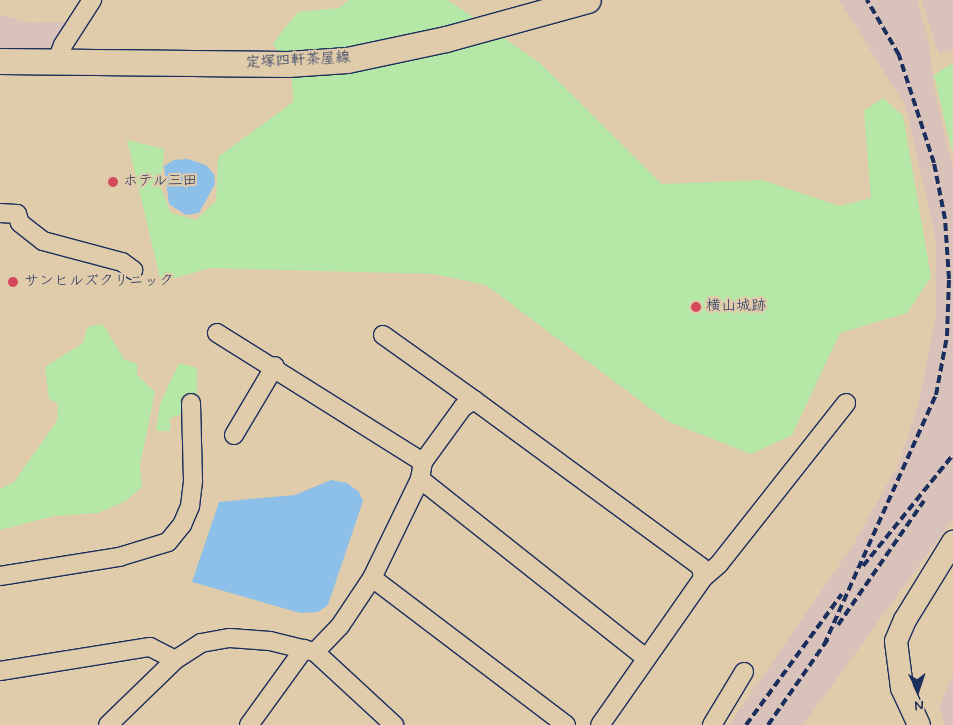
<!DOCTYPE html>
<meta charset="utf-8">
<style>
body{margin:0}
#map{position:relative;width:953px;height:725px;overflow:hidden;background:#e0cbaa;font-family:Mynerve,"Klee One",sans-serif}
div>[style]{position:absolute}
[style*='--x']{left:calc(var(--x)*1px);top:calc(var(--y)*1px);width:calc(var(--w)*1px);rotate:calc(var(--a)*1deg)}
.built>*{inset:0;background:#d9c2b9}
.green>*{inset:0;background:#b5e7a7}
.water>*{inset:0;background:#8dc0e9}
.roads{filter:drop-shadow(1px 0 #1b2f5e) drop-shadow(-1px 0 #1b2f5e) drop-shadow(0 1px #1b2f5e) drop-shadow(0 -1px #1b2f5e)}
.minor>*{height:18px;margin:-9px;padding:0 9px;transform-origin:9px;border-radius:9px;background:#e0cbaa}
.tertiary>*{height:22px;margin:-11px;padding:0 11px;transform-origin:11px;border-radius:11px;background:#e0cbaa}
.secondary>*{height:25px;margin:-12.5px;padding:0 12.5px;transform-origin:12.5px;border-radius:12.5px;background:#e0cbaa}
.rail>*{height:4px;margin-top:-2px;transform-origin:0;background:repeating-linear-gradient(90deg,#1b2f5e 0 8px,transparent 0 12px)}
.dots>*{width:14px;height:14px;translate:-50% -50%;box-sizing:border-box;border:2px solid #e0cbaa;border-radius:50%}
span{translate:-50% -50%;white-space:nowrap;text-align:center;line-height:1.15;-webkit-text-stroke:4.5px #e0cbaa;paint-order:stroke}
.street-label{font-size:15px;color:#1b2f5e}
.poi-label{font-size:15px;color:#1b2f5e}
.left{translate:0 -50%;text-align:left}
.north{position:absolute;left:893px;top:665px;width:50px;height:50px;-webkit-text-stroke:4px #e0cbaa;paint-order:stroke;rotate:176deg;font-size:14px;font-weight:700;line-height:20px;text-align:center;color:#1b2f5e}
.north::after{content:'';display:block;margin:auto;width:18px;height:22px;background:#1b2f5e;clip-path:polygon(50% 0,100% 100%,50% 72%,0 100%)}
</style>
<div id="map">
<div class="built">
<i style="clip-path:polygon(839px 0,917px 0,929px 42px,934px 87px,953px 169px,953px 519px,803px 725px,729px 725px,853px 545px,900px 461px,920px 398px,936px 315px,936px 241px,906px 107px)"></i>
<i style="clip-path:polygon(921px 0,953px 0,953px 49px,939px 54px)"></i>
<i style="clip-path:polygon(0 15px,32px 23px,64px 22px,66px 29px,50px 51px,0 50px)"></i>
<i style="clip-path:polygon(953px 674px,953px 725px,945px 725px,939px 707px)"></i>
</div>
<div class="green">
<i style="clip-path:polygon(349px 0,448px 0,540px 63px,662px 184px,762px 180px,839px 206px,871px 198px,864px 111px,883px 98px,903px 116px,931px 277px,907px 313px,840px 333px,792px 435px,751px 454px,667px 421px,486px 285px,434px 274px,210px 268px,161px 282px,127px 140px,164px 149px,161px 189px,171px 213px,196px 220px,216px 201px,218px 157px,293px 102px,292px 80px,273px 43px,298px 12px,339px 8px)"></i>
<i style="clip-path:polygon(953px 63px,953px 155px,934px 75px)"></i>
<i style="clip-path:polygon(103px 324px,124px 359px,137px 364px,137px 375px,155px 392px,140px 465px,142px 487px,126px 501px,98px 513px,54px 516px,0 530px,0 489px,14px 482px,57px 421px,58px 404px,49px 399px,45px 367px,83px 343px,87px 327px)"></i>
<i style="clip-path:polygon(179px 363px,197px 368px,197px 394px,186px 394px,185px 413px,170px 418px,170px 431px,156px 431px,160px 404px)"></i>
</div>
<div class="water">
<i style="clip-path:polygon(188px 159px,206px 165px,214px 174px,215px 184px,199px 213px,186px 215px,169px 204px,164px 166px,174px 160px)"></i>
<i style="clip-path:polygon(331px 480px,347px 483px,359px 492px,363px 501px,328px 605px,318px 612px,300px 613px,192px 582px,219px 502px,295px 495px)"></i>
</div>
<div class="roads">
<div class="minor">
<i style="--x:56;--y:63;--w:19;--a:-69"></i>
<i style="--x:63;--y:45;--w:54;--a:-57.2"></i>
<i style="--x:0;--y:213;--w:17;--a:3"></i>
<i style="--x:17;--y:214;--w:9;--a:72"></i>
<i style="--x:20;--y:223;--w:29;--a:38"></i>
<i style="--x:43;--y:241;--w:82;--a:14.9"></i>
<i style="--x:122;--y:262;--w:14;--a:36"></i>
<i style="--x:217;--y:333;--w:243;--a:32.1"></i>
<i style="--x:383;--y:335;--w:112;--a:35.5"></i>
<i style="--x:234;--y:435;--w:80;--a:-59.3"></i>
<i style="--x:420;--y:479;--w:288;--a:38.4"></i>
<i style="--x:0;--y:576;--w:121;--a:-9.1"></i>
<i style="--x:119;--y:557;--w:51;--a:-17"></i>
<i style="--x:168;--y:542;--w:22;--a:-51"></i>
<i style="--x:182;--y:525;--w:21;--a:-67"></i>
<i style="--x:190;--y:506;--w:26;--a:-83"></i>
<i style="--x:193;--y:480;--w:77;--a:-91.5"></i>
<i style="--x:703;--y:578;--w:21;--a:-41"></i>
<i style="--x:719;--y:564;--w:205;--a:-51.7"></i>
<i style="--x:315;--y:652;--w:108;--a:42.7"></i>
<i style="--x:0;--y:671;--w:152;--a:-9.1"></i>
<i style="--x:150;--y:647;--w:28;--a:27"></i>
<i style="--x:108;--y:725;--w:93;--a:-44.1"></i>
<i style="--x:175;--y:660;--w:31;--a:-33"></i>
<i style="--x:201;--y:643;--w:29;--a:-10"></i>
<i style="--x:230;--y:638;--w:40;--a:4.3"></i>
<i style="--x:270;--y:641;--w:46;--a:13.7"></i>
<i style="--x:315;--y:652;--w:36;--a:-46"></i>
<i style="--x:340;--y:626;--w:58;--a:-56.3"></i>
<i style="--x:249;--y:725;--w:94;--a:-54.1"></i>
<i style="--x:566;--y:725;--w:243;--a:-142.8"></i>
<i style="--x:372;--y:578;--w:110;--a:-64.1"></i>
<i style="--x:420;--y:479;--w:17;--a:-80"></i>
<i style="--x:423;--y:462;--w:68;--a:-54"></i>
<i style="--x:463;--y:407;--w:13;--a:-32"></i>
<i style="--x:474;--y:400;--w:282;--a:36.3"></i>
<i style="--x:701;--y:567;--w:11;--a:80"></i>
<i style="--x:703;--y:578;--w:179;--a:125"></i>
<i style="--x:712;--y:725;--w:62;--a:-58.9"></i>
</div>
<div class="tertiary">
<i style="--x:919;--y:725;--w:41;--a:-114.7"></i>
<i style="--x:902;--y:688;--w:47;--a:-97.3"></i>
<i style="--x:896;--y:641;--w:23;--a:-67"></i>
<i style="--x:905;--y:620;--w:92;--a:-58.4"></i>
</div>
<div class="secondary">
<i style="--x:0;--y:61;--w:288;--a:0.6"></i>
<i style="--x:288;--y:64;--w:59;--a:-3.9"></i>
<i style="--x:347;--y:60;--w:101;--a:-12"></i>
<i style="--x:446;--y:39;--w:147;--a:-15.4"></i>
</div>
</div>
<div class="rail">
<i style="--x:863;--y:566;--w:143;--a:-51"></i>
<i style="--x:838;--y:625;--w:151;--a:-55.3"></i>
<i style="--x:824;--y:645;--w:274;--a:-65.9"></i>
<i style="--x:936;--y:395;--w:60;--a:-79.4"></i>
<i style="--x:947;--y:336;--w:57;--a:-88"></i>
<i style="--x:949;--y:279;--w:60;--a:-93.8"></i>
<i style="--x:945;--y:219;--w:57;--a:-101.1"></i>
<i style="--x:934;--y:163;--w:114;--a:-108"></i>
<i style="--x:899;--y:55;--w:64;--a:-120.2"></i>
<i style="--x:746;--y:725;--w:162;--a:-53.8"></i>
<i style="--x:768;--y:725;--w:105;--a:-55.1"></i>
</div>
<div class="dots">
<i style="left:113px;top:182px;background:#d1495b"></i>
<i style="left:13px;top:282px;background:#d1495b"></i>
<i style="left:696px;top:307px;background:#d1495b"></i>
</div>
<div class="street-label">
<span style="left:298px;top:61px;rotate:-3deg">定塚四軒茶屋線</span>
</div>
<div class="poi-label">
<span class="left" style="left:123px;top:182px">ホテル三田</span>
<span class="left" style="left:24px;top:282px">サンヒルズクリニック</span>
<span class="left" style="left:706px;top:307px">横山城跡</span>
</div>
<div class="north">N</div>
</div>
